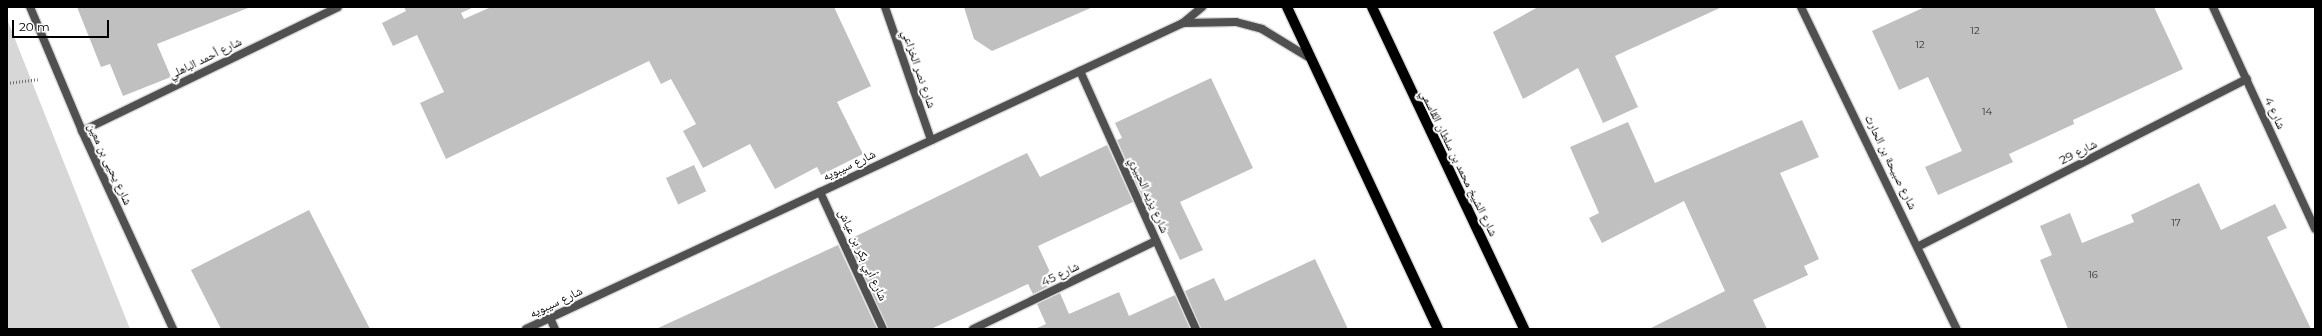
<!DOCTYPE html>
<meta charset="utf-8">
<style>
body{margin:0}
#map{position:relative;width:2322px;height:336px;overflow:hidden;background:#fff;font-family:Montserrat,"Noto Naskh Arabic",sans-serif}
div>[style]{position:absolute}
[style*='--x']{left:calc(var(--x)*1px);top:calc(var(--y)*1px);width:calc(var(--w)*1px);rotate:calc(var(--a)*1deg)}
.green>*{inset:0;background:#d7d7d7}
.building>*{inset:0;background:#c0c0c0;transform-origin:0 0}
.path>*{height:2.5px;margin-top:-1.25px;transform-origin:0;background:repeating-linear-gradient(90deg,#727272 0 1px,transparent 0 3px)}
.roads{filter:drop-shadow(1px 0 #dbdbdb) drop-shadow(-1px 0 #dbdbdb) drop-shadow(0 1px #dbdbdb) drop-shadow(0 -1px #dbdbdb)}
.minor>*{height:8px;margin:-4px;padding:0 4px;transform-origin:4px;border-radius:4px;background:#505050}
.primary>*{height:10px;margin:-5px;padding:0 5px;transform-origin:5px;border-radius:5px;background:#000}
span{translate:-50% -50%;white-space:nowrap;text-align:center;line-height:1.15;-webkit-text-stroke:4px #fff;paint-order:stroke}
.number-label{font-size:10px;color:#303030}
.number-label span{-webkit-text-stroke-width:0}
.street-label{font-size:12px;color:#000}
.frame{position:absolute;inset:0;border:8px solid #000;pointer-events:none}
.scale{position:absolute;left:12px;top:20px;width:97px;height:18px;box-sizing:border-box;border:2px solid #000;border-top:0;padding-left:5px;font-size:12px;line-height:14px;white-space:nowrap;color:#000;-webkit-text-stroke:3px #fff;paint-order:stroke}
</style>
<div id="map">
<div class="green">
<i style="clip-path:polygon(7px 19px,130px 329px,7px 329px)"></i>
</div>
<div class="building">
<i style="clip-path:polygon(77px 7px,248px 7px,248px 8px,157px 44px,171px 77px,123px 96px,110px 64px,101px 67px)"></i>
<i style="clip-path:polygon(404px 7px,474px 7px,461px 13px,464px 19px,491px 7px,834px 7px,871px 86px,837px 102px,863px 154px,821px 175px,817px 167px,775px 189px,750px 144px,703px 168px,683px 131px,696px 124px,671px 79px,661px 84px,649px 61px,446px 159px,420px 103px,444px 92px,417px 35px,393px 46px,382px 23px,406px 11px)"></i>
<i style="clip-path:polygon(964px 7px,1093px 7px,992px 51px,974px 39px)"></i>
<i style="clip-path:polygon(1538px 7px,1722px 7px,1615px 56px,1638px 107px,1603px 123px,1578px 68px,1523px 99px,1493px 32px)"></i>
<i style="clip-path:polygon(1925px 7px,2154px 7px,2183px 69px,2073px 120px,2074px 124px,2009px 154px,2013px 162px,1938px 195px,1925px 167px,1962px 151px,1928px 77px,1899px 90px,1872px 31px)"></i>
<i style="clip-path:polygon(1211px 78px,1253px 168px,1180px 202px,1203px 250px,1180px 260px,1149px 195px,1143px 198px,1117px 140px,1122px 138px,1115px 123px)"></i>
<i style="clip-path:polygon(1802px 120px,1819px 157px,1780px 173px,1819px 259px,1804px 266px,1808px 275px,1753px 300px,1767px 329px,1649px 329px,1725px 291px,1684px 201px,1602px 243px,1589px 218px,1599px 213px,1570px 147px,1628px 122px,1655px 183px)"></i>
<i style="clip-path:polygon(1107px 145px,1133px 202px,1038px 246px,1055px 283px,1033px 294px,1028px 284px,931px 329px,888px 329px,848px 240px,1027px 153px,1040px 177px)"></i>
<i style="left:694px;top:165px;width:29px;height:31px;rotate:65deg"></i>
<i style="clip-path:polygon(2199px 183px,2221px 230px,2275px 204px,2287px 228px,2267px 237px,2311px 329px,2068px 329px,2040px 260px,2052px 255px,2040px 226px,2070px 213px,2082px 243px,2134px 222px,2131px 215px)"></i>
<i style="clip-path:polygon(309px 210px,370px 329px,221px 329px,191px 270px)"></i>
<i style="clip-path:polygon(838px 245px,877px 329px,656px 329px)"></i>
<i style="clip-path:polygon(1315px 259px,1348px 329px,1201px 329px,1185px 291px,1214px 278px,1225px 301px)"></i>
<i style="clip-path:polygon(1119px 292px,1129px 316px,1175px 295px,1190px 329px,1035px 329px,1046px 324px,1037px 304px,1060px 293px,1069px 314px)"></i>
</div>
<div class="path">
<i style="--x:7;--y:83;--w:31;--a:-7"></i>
</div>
<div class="roads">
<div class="minor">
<i style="--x:30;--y:7;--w:134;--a:67.2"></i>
<i style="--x:82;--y:131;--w:218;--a:65.3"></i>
<i style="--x:885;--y:7;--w:141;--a:70.9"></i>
<i style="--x:1801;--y:7;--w:358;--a:64.2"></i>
<i style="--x:2213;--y:7;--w:244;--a:65.3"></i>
<i style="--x:1183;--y:23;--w:53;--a:-1.1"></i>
<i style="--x:1236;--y:22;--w:27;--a:15"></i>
<i style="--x:1262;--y:29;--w:54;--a:31.3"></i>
<i style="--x:1080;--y:71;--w:283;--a:65.8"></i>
<i style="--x:82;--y:131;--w:284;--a:-25.8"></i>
<i style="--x:820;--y:192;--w:151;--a:65.3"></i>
<i style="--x:1919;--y:246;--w:368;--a:-27"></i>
<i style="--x:550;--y:318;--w:12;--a:66"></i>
<i style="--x:526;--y:329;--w:725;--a:-24.97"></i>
<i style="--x:1183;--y:23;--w:25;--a:-40"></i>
<i style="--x:973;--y:329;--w:203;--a:-25.7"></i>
</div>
<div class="primary">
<i style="--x:1287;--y:7;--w:356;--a:64.9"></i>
<i style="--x:1372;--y:7;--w:356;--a:64.7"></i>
</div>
</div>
<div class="number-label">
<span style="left:1975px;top:31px">12</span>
<span style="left:1920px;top:45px">12</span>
<span style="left:1987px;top:112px">14</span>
<span style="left:2176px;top:223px">17</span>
<span style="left:2093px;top:275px">16</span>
</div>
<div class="street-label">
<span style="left:205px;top:58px;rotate:-26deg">شارع أحمد الباهلي</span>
<span style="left:919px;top:69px;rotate:71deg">شارع نصر الخزاعي</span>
<span style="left:2275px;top:113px;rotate:65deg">شارع 4</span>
<span style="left:2078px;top:152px;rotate:-27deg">شارع 29</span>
<span style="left:1891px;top:162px;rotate:64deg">شارع صبيحة بن الحارث</span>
<span style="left:1459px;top:163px;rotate:64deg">شارع الشيخ محمد بن سلطان القاسمي</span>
<span style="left:110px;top:164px;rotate:65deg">شارع يحيى بن معين</span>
<span style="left:849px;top:165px;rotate:-25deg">شارع سيبويه</span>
<span style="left:1149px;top:195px;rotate:66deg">شارع يزيد الحبيري</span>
<span style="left:863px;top:255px;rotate:65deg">شارع أبي بكر بن عياش</span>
<span style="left:1060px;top:274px;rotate:-26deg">شارع 45</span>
<span style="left:556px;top:302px;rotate:-25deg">شارع سيبويه</span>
</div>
<div class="frame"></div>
<div class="scale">20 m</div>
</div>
